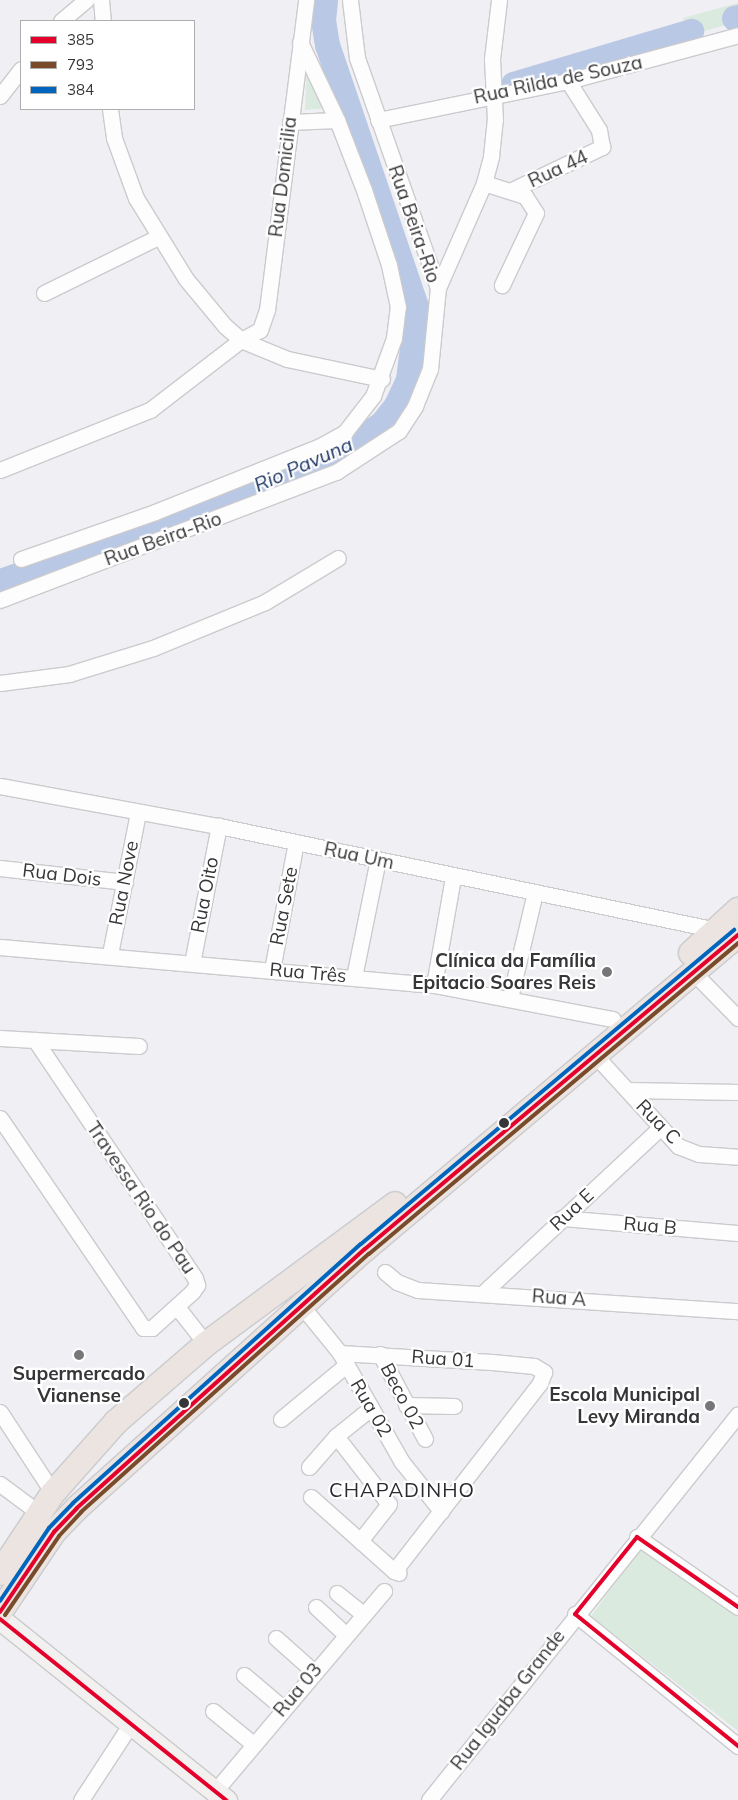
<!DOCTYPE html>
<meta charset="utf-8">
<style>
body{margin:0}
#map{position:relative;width:738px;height:1800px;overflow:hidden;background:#f0eff3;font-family:Mulish,sans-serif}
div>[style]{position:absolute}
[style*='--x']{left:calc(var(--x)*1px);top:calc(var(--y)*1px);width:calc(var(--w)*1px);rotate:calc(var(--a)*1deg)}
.green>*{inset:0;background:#dbeadf}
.river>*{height:25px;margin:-12.5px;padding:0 12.5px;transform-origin:12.5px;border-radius:12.5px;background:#b9c8e4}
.roads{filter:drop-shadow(1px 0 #cbcbce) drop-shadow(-1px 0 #cbcbce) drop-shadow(0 1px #cbcbce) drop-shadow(0 -1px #cbcbce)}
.street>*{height:15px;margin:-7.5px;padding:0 7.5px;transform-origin:7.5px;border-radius:7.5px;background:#fdfdfd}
.secondary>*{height:21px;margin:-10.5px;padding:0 10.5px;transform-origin:10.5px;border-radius:10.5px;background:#f3f0f0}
.primary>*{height:24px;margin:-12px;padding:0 12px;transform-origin:12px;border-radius:12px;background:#ebe4e1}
.bus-1>*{height:4px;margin:-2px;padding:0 2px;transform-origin:2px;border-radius:2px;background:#e4002b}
.bus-2>*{height:4px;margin:-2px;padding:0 2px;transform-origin:2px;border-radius:2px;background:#7a4b2a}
.bus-3>*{height:4px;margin:-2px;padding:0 2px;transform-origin:2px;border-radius:2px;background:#0065bd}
.dots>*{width:14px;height:14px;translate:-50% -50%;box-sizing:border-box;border:2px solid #fff;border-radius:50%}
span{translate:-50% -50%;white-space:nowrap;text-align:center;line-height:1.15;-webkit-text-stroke:4.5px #fff;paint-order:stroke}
.street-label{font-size:19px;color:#363538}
.poi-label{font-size:19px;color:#363538;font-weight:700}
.right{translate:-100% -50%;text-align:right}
.water-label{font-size:20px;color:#1d3564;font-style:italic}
.neighbourhood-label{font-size:20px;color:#2c2a31;letter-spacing:1px}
.legend{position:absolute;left:20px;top:20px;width:175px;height:90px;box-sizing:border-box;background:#fff;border:1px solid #afaeaf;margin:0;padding:6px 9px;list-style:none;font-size:15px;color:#363538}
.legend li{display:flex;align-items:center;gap:10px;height:25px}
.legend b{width:25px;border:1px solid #afaeaf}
</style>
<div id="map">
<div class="green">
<i style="clip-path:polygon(738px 3px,738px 14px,731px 16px,733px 23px,694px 34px,692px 27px,685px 28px,683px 18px)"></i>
<i style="clip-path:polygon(307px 65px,329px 108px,305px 110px)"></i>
<i style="clip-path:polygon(641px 1548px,738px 1617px,738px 1731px,591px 1616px)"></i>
</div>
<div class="river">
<i style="--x:734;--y:18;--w:4;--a:-14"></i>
<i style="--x:513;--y:84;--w:186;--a:-16.6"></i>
<i style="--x:0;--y:581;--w:199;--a:-19.7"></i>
<i style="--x:187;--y:514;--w:166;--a:-22.2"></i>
<i style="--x:341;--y:451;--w:50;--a:-34.3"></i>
<i style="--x:382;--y:423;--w:23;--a:-52"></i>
<i style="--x:396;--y:405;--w:29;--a:-65"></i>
<i style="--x:408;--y:379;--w:71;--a:-82.7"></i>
<i style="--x:417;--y:309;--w:279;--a:-108.8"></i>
<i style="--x:327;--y:45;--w:25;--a:-99"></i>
<i style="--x:323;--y:20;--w:20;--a:-84"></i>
</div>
<div class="roads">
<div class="street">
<i style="--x:101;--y:0;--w:21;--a:85"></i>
<i style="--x:61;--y:21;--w:33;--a:-40"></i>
<i style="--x:0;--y:96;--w:34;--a:-52"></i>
<i style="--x:110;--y:109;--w:29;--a:82"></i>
<i style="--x:114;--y:138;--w:64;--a:69.9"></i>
<i style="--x:136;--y:198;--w:95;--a:58.3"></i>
<i style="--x:186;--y:279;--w:61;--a:50.3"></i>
<i style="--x:225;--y:326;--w:21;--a:41"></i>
<i style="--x:241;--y:340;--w:50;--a:22.4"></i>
<i style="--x:287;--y:359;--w:97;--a:11.9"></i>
<i style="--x:378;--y:120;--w:194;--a:-11.6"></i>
<i style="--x:568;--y:81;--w:176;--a:-15.1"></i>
<i style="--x:290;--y:122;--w:47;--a:-2.4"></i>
<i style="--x:484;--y:183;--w:43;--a:17.6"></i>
<i style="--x:525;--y:196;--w:20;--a:57"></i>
<i style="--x:536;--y:213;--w:80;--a:115.3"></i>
<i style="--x:514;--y:189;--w:98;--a:-25.5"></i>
<i style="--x:602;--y:147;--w:17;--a:-100"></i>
<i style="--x:599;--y:130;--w:58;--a:-122.3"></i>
<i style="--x:438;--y:288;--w:115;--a:-66.3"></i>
<i style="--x:484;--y:183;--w:28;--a:-75"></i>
<i style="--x:491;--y:156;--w:36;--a:-84"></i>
<i style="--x:495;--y:120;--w:61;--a:-92.8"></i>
<i style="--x:492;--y:59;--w:59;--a:-83.2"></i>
<i style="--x:44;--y:293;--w:127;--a:-26.2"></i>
<i style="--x:0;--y:470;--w:162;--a:-21.8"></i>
<i style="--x:150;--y:410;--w:115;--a:-37.6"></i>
<i style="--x:241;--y:340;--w:21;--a:-28"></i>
<i style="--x:260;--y:330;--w:21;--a:-71"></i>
<i style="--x:267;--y:310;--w:312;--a:-82.8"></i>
<i style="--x:21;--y:559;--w:142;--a:-19.3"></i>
<i style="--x:155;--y:512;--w:178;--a:-21.8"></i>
<i style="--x:320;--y:446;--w:29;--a:-29"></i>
<i style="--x:345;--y:432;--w:46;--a:-52.1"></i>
<i style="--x:373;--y:396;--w:62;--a:-70.1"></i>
<i style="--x:394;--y:338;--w:31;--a:-83"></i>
<i style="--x:398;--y:307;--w:43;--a:-102.1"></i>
<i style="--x:389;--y:265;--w:79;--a:-108.4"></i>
<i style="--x:364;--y:190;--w:75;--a:-111.1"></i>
<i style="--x:337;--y:120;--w:86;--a:-115.4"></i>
<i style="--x:0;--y:600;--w:360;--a:-20.9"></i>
<i style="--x:336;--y:472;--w:75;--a:-33.1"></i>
<i style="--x:399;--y:431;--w:30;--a:-57"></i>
<i style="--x:415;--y:406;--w:40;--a:-68"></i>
<i style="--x:430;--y:369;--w:81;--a:-84.4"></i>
<i style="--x:438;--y:288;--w:244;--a:-109.4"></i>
<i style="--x:357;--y:58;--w:58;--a:-96.9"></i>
<i style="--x:0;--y:683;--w:70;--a:-7.4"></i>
<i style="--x:69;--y:674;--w:88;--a:-17.2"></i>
<i style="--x:153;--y:648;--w:121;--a:-22.3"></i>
<i style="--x:265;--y:602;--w:85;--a:-31.1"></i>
<i style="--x:0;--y:786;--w:223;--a:10.4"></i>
<i style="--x:219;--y:826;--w:509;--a:11.8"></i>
<i style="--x:0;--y:868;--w:126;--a:6.4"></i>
<i style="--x:0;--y:947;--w:436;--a:5"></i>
<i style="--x:434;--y:985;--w:182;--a:10.8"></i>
<i style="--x:110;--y:954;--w:144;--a:-78.8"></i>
<i style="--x:192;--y:963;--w:140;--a:-78.9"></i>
<i style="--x:272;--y:970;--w:130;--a:-79.4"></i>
<i style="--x:692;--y:971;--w:66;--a:45.6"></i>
<i style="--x:354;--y:977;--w:120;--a:-78.5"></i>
<i style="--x:434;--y:985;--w:110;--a:-80"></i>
<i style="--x:510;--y:998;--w:109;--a:-76.7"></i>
<i style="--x:0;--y:1038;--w:139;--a:3.3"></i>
<i style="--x:594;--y:1054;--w:125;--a:47.6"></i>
<i style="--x:678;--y:1146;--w:22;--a:21"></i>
<i style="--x:699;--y:1154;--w:39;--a:4"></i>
<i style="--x:628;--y:1090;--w:110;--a:1"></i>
<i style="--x:0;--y:1118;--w:254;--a:55.7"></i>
<i style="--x:143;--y:1328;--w:9;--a:0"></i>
<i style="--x:152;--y:1328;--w:54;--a:-42"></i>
<i style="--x:192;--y:1292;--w:9;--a:-54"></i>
<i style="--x:197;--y:1285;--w:7;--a:-106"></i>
<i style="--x:195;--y:1278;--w:287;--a:-123.9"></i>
<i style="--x:562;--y:1218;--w:177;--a:4.9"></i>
<i style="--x:385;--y:1272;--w:16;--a:40"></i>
<i style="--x:397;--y:1282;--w:22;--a:21"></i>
<i style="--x:418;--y:1290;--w:321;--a:3.8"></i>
<i style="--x:484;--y:1292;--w:241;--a:-43"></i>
<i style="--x:301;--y:1305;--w:62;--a:50.9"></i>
<i style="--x:340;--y:1353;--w:125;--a:60.4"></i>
<i style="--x:402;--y:1462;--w:63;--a:51.5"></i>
<i style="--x:177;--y:1307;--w:47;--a:51.9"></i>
<i style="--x:340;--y:1353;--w:152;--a:3.4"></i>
<i style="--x:492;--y:1362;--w:42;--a:5.4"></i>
<i style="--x:534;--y:1366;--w:12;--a:31"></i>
<i style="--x:544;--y:1372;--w:12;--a:110"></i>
<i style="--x:540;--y:1383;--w:238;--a:127.8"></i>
<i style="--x:394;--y:1571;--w:5;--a:22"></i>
<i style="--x:380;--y:1354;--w:96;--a:62.1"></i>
<i style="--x:406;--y:1405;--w:48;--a:1.2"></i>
<i style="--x:0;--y:1412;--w:97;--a:56.8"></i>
<i style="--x:281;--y:1419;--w:85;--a:-39.7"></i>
<i style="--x:336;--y:1436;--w:86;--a:52.1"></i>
<i style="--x:389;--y:1504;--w:47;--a:128.1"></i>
<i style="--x:309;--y:1467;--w:41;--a:-48.9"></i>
<i style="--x:336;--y:1436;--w:45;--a:-38.7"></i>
<i style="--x:0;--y:1484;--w:49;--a:36.6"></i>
<i style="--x:311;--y:1497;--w:111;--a:41.7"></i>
<i style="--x:637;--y:1537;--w:123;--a:34.7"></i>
<i style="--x:337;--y:1593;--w:32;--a:39"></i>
<i style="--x:316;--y:1607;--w:40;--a:43"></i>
<i style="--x:575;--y:1614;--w:210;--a:39"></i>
<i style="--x:276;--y:1638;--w:50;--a:41.7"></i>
<i style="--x:244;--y:1675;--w:51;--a:40.2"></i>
<i style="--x:213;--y:1711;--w:50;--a:39.4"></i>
<i style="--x:215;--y:1791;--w:262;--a:-49.8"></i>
<i style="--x:81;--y:1800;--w:90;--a:-56.8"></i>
<i style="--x:429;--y:1800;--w:494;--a:-51.3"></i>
</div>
<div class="secondary">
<i style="--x:0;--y:1619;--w:290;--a:38.7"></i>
</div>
<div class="primary">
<i style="--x:691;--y:953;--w:64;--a:-42.5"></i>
<i style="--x:0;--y:1573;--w:96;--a:-56.5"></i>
<i style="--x:53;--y:1493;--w:95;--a:-48.4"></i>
<i style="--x:116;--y:1422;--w:119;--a:-40.9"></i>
<i style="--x:206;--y:1344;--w:235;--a:-36.5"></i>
<i style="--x:0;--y:1612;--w:97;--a:-56"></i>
<i style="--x:54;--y:1532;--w:33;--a:-46"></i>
<i style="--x:77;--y:1508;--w:387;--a:-42"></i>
<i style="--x:365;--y:1249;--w:488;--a:-40.1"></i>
</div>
</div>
<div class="bus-1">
<i style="--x:738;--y:1607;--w:123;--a:-145.3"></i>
<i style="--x:637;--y:1537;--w:99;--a:128.8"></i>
<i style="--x:575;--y:1614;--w:210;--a:39"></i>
<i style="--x:0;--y:1612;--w:97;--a:-56"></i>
<i style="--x:54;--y:1532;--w:33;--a:-46"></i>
<i style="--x:77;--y:1508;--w:387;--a:-42"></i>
<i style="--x:365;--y:1249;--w:488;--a:-40.1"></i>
<i style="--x:0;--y:1619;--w:290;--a:38.7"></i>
</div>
<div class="bus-2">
<i style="--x:5;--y:1615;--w:96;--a:-55.6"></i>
<i style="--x:59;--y:1536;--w:33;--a:-47"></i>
<i style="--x:81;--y:1512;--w:387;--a:-41.9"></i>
<i style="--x:369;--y:1254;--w:483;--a:-40.1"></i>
</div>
<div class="bus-3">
<i style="--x:0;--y:1601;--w:88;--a:-56.1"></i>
<i style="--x:49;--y:1528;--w:35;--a:-46"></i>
<i style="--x:73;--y:1503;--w:387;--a:-42"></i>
<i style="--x:361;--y:1244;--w:488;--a:-40.1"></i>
</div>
<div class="dots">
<i style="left:607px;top:972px;background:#777679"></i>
<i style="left:504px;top:1123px;background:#363538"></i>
<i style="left:79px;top:1355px;background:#777679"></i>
<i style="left:184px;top:1403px;background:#363538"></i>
<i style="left:710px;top:1406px;background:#777679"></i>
</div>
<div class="street-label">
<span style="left:558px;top:80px;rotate:-12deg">Rua Rilda de Souza</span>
<span style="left:558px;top:169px;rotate:-25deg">Rua 44</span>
<span style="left:283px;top:177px;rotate:-83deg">Rua Domicilia</span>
<span style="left:414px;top:224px;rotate:71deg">Rua Beira-Rio</span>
<span style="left:163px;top:539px;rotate:-20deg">Rua Beira-Rio</span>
<span style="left:359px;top:856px;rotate:12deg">Rua Um</span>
<span style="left:62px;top:875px;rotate:7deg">Rua Dois</span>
<span style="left:124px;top:883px;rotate:-79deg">Rua Nove</span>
<span style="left:205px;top:895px;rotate:-79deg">Rua Oito</span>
<span style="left:284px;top:906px;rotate:-79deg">Rua Sete</span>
<span style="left:308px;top:973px;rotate:5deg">Rua Três</span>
<span style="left:658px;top:1122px;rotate:46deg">Rua C</span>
<span style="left:141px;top:1198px;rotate:56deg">Travessa Rio do Pau</span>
<span style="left:572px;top:1210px;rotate:-43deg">Rua E</span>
<span style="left:650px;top:1226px;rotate:5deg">Rua B</span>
<span style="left:559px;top:1298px;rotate:4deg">Rua A</span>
<span style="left:443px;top:1359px;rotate:4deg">Rua 01</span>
<span style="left:402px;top:1396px;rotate:62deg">Beco 02</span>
<span style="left:371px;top:1408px;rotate:60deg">Rua 02</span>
<span style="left:298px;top:1690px;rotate:-50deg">Rua 03</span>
<span style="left:508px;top:1700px;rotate:-52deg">Rua Iguaba Grande</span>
</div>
<div class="poi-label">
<span class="right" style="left:596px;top:972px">Clínica da Família<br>Epitacio Soares Reis</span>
<span style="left:79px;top:1385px">Supermercado<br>Vianense</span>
<span class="right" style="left:700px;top:1406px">Escola Municipal<br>Levy Miranda</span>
</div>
<div class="water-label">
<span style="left:303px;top:464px;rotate:-24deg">Rio Pavuna</span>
</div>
<div class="neighbourhood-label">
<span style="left:402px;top:1489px">CHAPADINHO</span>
</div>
<ul class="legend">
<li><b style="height:6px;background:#e4002b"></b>385</li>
<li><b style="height:6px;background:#7a4b2a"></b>793</li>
<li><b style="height:6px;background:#0065bd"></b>384</li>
</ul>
</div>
